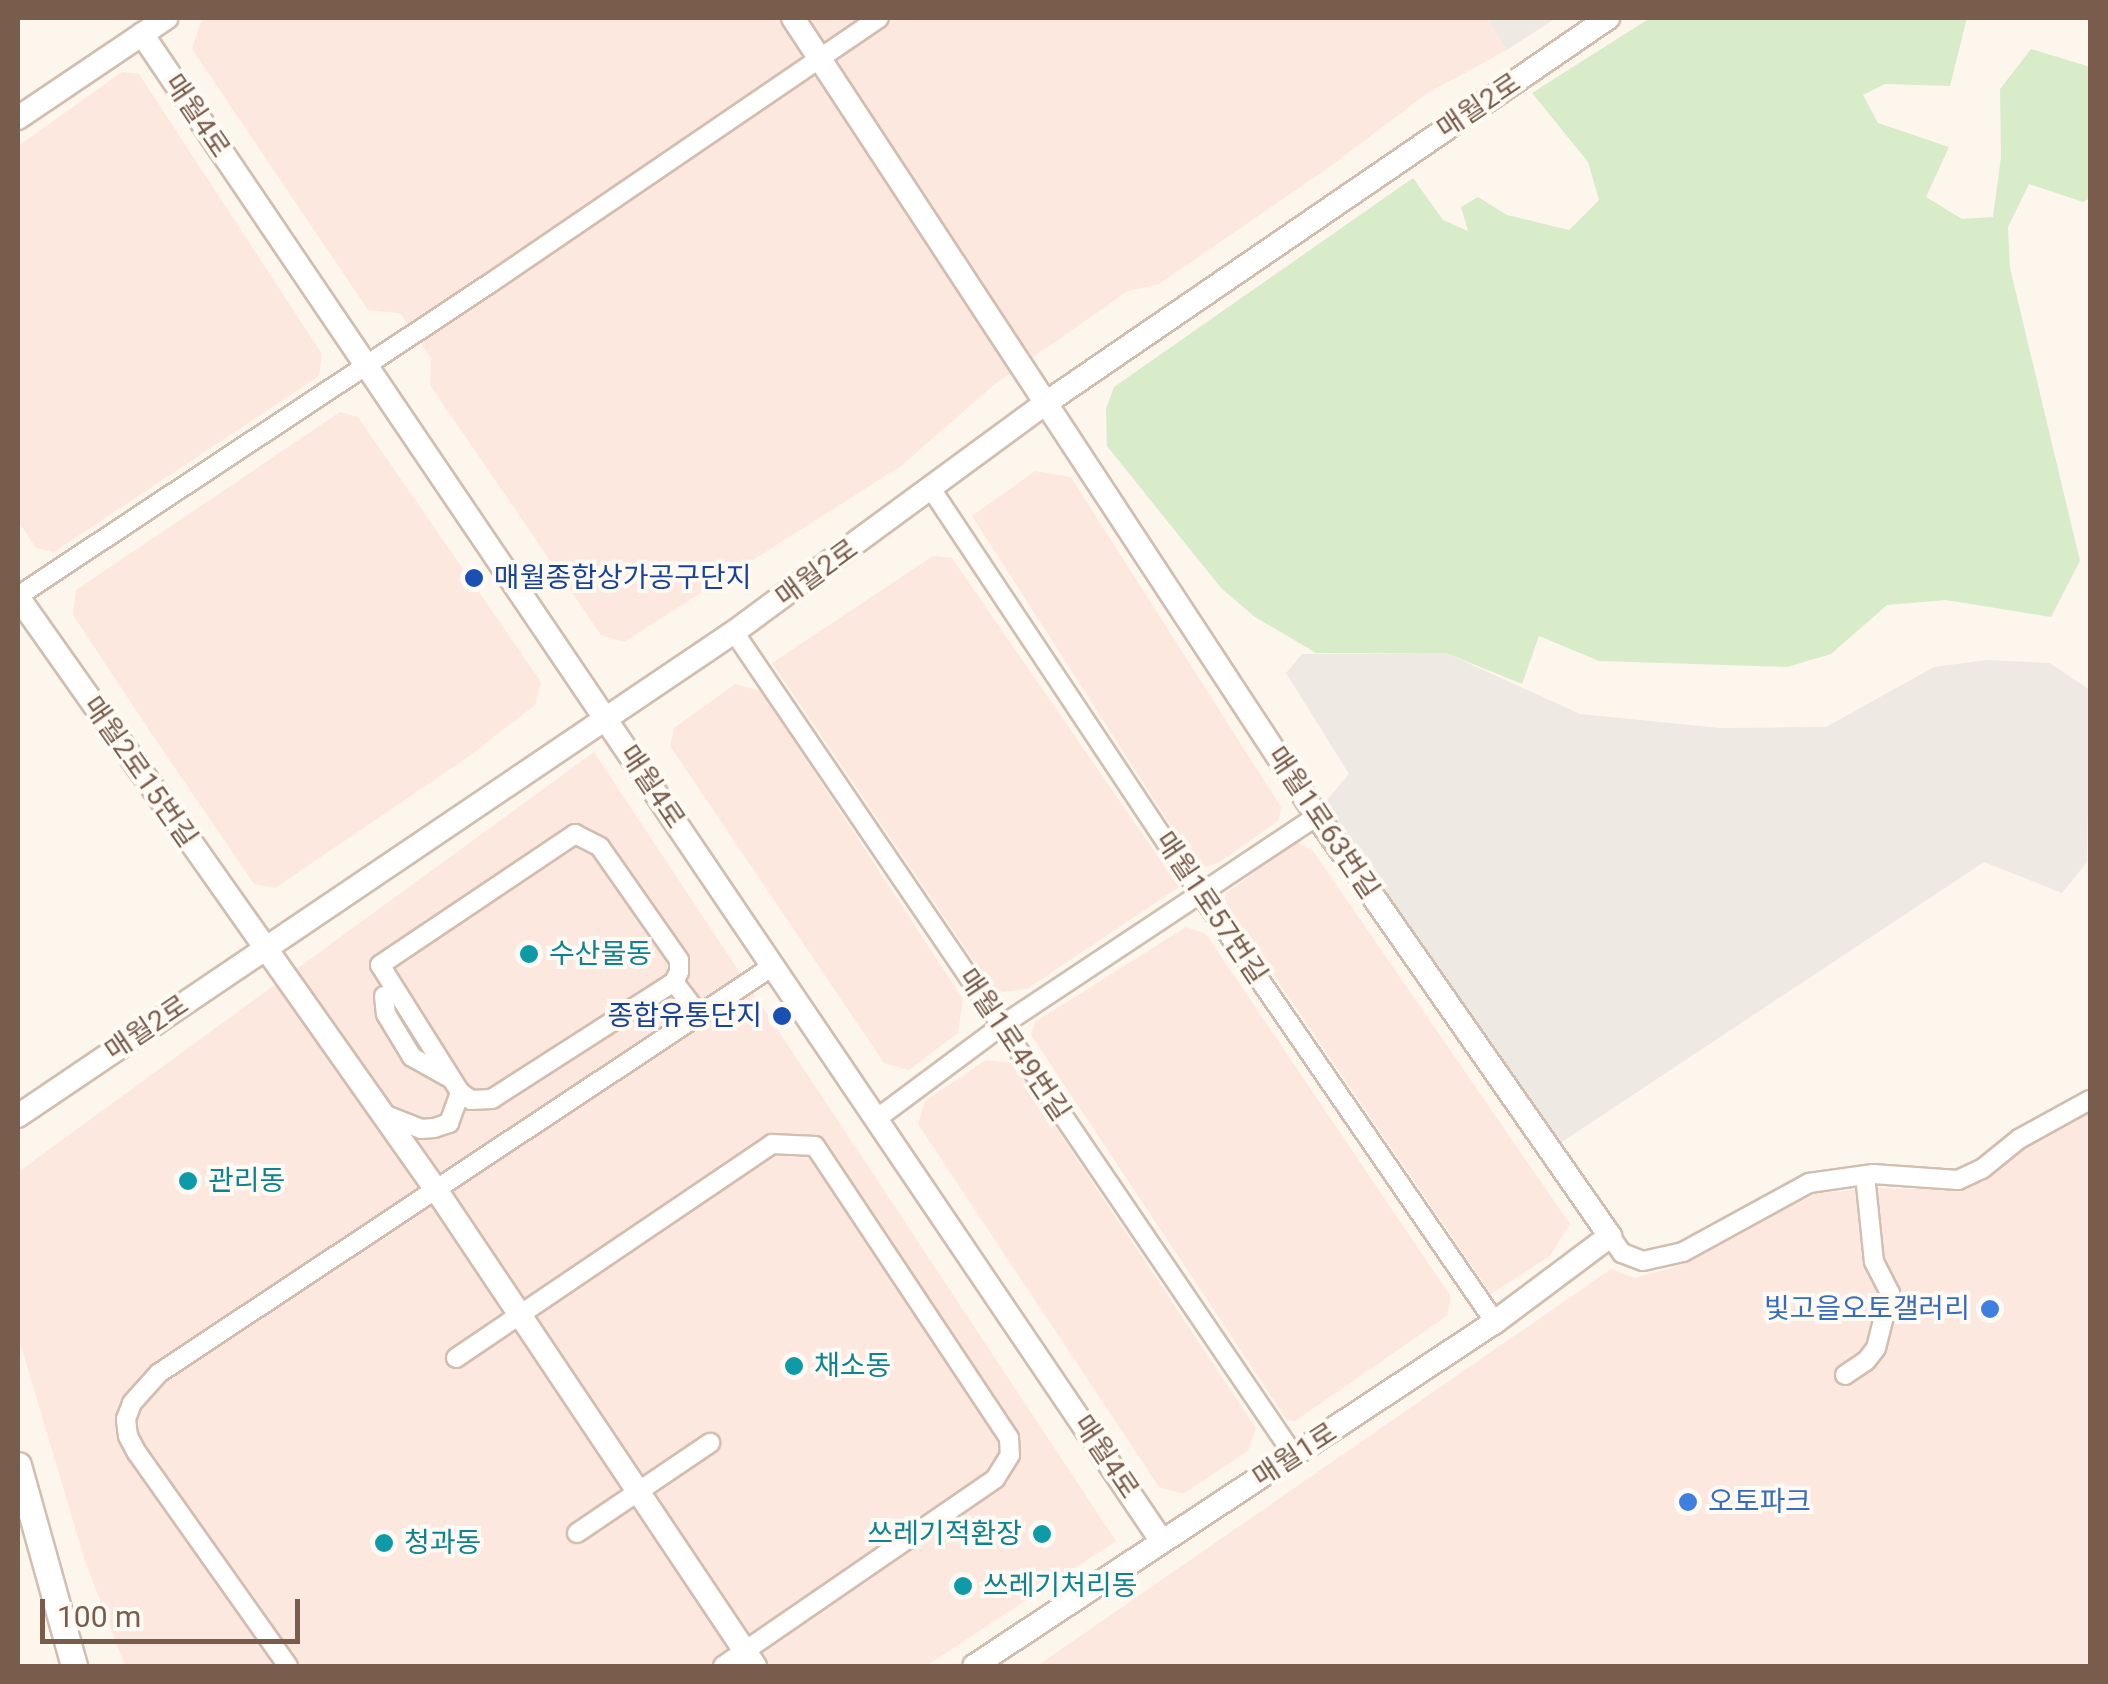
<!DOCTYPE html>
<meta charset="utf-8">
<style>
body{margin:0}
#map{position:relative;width:2108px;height:1684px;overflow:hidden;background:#fdf6ec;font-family:Roboto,"Noto Sans KR",sans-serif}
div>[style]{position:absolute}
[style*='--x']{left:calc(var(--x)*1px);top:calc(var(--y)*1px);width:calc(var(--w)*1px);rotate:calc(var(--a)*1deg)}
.commercial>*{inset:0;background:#fde8e0}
.industrial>*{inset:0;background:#efe9e4}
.green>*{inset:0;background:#d8ecc9}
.roads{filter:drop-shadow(2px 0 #d1beb0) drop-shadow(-2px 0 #d1beb0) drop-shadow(0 2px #d1beb0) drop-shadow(0 -2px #d1beb0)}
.minor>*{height:18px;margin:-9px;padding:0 9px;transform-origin:9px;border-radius:9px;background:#fff}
.tertiary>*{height:22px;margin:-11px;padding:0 11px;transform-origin:11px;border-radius:11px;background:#fff}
.secondary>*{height:25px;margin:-12.5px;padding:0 12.5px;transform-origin:12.5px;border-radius:12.5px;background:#fff}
.dots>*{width:28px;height:28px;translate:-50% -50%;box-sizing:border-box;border:5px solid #fffaf3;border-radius:50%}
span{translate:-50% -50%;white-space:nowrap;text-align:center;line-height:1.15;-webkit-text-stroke:8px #fffaf3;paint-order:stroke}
.street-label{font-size:28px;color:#7a5c4d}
.transit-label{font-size:28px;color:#164399}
.left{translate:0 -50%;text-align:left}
.right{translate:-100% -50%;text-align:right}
.culture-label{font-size:28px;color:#0d838f}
.shop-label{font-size:28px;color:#366cbe}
.frame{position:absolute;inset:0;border:20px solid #7a5c4d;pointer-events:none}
.scale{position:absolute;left:40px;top:1599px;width:260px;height:45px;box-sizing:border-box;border:5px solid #7a5c4d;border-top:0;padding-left:12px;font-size:30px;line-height:35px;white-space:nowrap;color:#7a5c4d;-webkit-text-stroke:8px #fffaf3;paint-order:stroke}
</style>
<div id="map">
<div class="commercial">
<i style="clip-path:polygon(202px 18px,1486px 18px,1507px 50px,1426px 94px,1331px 166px,1159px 284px,1128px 291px,995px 384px,901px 466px,624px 642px,601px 635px,430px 385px,431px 358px,400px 313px,368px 310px,192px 49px)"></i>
<i style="clip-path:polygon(122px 72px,139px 74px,322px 354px,319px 376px,54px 552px,36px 548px,18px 520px,18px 146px)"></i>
<i style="clip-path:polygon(340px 412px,358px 417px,541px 682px,535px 705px,464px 760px,275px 888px,254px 884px,145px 724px,73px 615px,76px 590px)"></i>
<i style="clip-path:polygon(1035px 471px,1071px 477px,1281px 807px,1279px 820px,1220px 862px,1207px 867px,1193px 860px,972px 516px)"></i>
<i style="clip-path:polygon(933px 556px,952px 558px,1179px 887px,1027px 989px,1003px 992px,992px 988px,772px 663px)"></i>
<i style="clip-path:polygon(735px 684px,761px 691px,963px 999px,958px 1033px,909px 1070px,884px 1063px,670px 746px,674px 728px)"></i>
<i style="clip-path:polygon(594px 752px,1116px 1541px,926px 1666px,125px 1666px,85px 1561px,18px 1336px,18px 1172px)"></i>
<i style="clip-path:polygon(1297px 842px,1313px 851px,1570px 1224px,1550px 1256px,1491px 1294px,1224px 902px,1226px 893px)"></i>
<i style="clip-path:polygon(1186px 927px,1206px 934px,1451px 1297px,1447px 1316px,1295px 1421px,1287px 1420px,1031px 1035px,1035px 1022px)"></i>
<i style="clip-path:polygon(986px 1060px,1013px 1063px,1256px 1428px,1248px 1451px,1183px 1494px,1159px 1487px,918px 1124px,925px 1101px)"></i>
<i style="clip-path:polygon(2090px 1112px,2090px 1666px,1037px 1666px,1611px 1269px,1635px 1278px,1687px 1263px,1816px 1193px,1879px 1188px,1964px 1190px,2011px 1156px)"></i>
</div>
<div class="industrial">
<i style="clip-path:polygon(1486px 18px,1556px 18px,1507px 50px)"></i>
<i style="clip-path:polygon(1446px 653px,1580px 714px,1720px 728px,1826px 727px,1934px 667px,1987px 660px,2050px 663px,2090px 690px,2087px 862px,2062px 893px,1984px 862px,1559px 1144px,1325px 802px,1349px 774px,1286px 673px,1302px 654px)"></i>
</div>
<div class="green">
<i style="clip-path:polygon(1650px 18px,1967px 18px,1950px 86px,1885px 84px,1863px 95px,1878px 123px,1949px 147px,1926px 197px,1962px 219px,1993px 217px,2001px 157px,2000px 89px,2031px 49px,2090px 67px,2090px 198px,2083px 202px,2029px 184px,2008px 227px,2010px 268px,2080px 561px,2051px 617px,1946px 600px,1887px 605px,1831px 654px,1787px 667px,1599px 661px,1539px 636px,1522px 684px,1446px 653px,1316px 653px,1255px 617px,1221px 588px,1107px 446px,1106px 409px,1114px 387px,1413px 178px,1443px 220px,1468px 231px,1461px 207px,1478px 197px,1507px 215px,1569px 230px,1599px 200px,1588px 162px,1532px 93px)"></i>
</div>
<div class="roads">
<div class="minor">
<i style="--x:932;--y:490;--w:484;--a:56.4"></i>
<i style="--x:1200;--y:893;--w:521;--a:55.49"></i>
<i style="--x:18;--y:596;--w:565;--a:-33.52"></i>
<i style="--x:489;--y:284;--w:472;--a:-34.3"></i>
<i style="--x:734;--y:632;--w:998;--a:55.78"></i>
<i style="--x:575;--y:834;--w:28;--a:27"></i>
<i style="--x:600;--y:847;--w:138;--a:55"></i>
<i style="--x:679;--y:960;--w:12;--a:90"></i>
<i style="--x:679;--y:972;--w:11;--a:117"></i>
<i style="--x:674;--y:982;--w:216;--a:147.3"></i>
<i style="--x:492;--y:1099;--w:21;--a:177"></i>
<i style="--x:471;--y:1100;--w:14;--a:-144"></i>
<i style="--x:460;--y:1092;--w:150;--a:-122.2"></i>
<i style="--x:380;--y:965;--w:235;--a:-33.9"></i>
<i style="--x:674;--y:982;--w:43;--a:52.6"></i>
<i style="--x:384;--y:996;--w:18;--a:84"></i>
<i style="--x:386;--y:1014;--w:50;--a:58.8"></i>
<i style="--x:412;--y:1057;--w:41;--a:29.1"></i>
<i style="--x:381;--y:1113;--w:43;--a:21.8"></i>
<i style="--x:421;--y:1129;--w:13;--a:-4"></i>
<i style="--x:434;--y:1128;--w:16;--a:-18"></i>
<i style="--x:449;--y:1123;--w:33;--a:-70"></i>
<i style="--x:879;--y:1117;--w:152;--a:-36.7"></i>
<i style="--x:1001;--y:1026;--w:379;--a:-33.6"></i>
<i style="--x:1610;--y:1236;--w:21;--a:55"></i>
<i style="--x:1622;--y:1253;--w:22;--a:21"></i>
<i style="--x:1643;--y:1261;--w:41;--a:-12.7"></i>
<i style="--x:1683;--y:1252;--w:144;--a:-28.7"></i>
<i style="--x:1809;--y:1183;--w:65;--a:-8"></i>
<i style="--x:1873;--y:1174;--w:85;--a:4"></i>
<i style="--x:1958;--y:1180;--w:26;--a:-25"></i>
<i style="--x:1982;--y:1169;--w:48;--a:-39"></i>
<i style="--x:2019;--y:1139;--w:81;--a:-28.8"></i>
<i style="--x:456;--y:1358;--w:382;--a:-34.1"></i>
<i style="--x:772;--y:1144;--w:43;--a:2.7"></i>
<i style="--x:815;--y:1146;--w:351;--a:56.4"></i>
<i style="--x:1009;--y:1438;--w:17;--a:87"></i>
<i style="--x:1010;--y:1455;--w:28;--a:122"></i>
<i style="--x:995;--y:1479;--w:330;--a:145.5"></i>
<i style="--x:1845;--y:1375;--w:25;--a:-34"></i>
<i style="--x:1866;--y:1361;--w:16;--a:-52"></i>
<i style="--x:1876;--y:1348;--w:57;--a:-75.7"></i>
<i style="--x:1890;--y:1293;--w:35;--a:-117"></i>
<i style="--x:1874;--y:1262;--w:87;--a:-95.9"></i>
<i style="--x:577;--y:1533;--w:161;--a:-34.1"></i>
<i style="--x:288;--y:1666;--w:261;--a:-125.3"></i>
<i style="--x:137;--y:1453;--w:19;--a:-118"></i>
<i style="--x:128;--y:1436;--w:17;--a:-97"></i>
<i style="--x:126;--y:1419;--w:17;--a:-69"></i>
<i style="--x:132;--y:1403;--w:40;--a:-48"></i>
<i style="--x:159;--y:1373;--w:737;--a:-33.54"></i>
</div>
<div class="tertiary">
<i style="--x:793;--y:18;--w:955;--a:56.71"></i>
<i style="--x:1317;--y:816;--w:512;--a:55.1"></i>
<i style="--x:1610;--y:1236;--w:144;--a:143.2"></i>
<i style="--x:1495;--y:1322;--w:624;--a:146.56"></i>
<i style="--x:142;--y:34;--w:1818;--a:55.92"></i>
<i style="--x:18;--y:118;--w:179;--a:-34"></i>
<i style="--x:18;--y:597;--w:727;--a:54.8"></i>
<i style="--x:437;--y:1191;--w:572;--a:56.2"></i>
<i style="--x:18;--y:1116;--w:864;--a:-34.06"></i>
<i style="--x:734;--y:632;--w:383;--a:-36.3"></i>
<i style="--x:1043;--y:405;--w:685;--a:-34.41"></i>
</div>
<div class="secondary">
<i style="--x:18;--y:1465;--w:209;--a:74.4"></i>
</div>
</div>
<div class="dots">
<i style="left:474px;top:578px;background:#1a4fb4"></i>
<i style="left:529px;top:954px;background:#0f9aa8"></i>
<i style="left:782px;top:1016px;background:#1a4fb4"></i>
<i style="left:188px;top:1181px;background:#0f9aa8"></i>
<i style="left:1990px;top:1309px;background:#3f7fe0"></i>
<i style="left:794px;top:1366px;background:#0f9aa8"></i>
<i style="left:1688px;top:1502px;background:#3f7fe0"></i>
<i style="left:1042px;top:1534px;background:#0f9aa8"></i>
<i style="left:384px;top:1543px;background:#0f9aa8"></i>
<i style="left:963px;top:1586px;background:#0f9aa8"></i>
</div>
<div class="street-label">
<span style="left:1479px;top:106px;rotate:-34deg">매월2로</span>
<span style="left:197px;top:116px;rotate:56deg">매월4로</span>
<span style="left:817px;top:573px;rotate:-36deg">매월2로</span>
<span style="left:140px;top:772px;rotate:55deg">매월2로15번길</span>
<span style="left:652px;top:787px;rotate:56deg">매월4로</span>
<span style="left:1323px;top:823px;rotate:56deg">매월1로63번길</span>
<span style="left:1211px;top:908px;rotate:56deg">매월1로57번길</span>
<span style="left:147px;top:1028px;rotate:-34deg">매월2로</span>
<span style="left:1014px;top:1045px;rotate:56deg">매월1로49번길</span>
<span style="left:1295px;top:1455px;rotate:-33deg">매월1로</span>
<span style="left:1106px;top:1457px;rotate:56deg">매월4로</span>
</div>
<div class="transit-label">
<span class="left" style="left:494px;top:578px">매월종합상가공구단지</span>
<span class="right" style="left:762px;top:1016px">종합유통단지</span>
</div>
<div class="culture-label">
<span class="left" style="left:549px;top:954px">수산물동</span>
<span class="left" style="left:208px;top:1181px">관리동</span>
<span class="left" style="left:814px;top:1366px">채소동</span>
<span class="right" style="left:1022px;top:1534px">쓰레기적환장</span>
<span class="left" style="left:404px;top:1543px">청과동</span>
<span class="left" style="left:983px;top:1586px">쓰레기처리동</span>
</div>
<div class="shop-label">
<span class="right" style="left:1970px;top:1309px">빛고을오토갤러리</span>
<span class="left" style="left:1708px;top:1502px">오토파크</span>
</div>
<div class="frame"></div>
<div class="scale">100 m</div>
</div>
